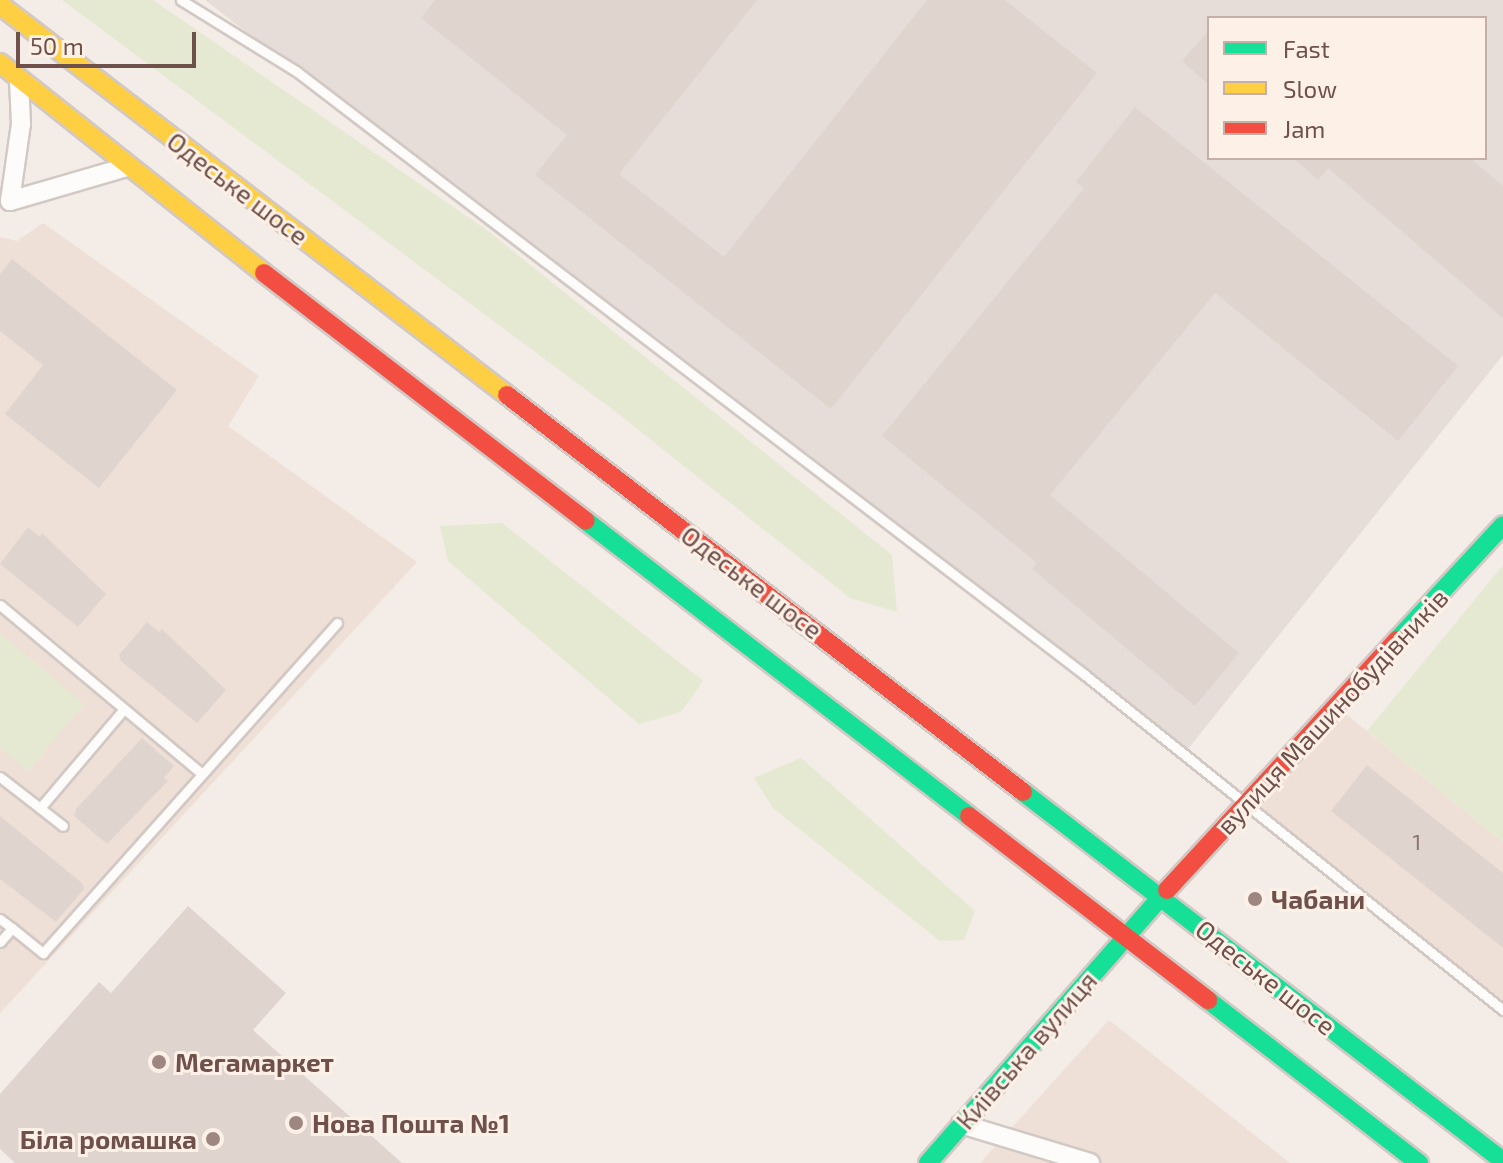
<!DOCTYPE html>
<meta charset="utf-8">
<style>
body{margin:0}
#map{position:relative;width:1503px;height:1163px;overflow:hidden;background:#f4ece7;font-family:"Exo 2",sans-serif}
div>[style]{position:absolute}
[style*='--x']{left:calc(var(--x)*1px);top:calc(var(--y)*1px);width:calc(var(--w)*1px);rotate:calc(var(--a)*1deg)}
.residential>*{inset:0;background:#efe0d7}
.industrial>*{inset:0;background:#e6dcd8}
.green>*{inset:0;background:#e5e9d2}
.building>*{inset:0;background:#e0d4cf}
.roads{filter:drop-shadow(2px 0 #d2c8c4) drop-shadow(-2px 0 #d2c8c4) drop-shadow(0 2px #d2c8c4) drop-shadow(0 -2px #d2c8c4)}
.lane>*{height:9px;margin:-4.5px;padding:0 4.5px;transform-origin:4.5px;border-radius:4.5px;background:#fdfcfb}
.street>*{height:18px;margin:-9px;padding:0 9px;transform-origin:9px;border-radius:9px;background:#fdfcfb}
.fast>*{height:18px;margin:-9px;padding:0 9px;transform-origin:9px;border-radius:9px;background:#16e098}
.slow>*{height:18px;margin:-9px;padding:0 9px;transform-origin:9px;border-radius:9px;background:#ffcf43}
.jam>*{height:18px;margin:-9px;padding:0 9px;transform-origin:9px;border-radius:9px;background:#f24e42}
.dots>*{width:22px;height:22px;translate:-50% -50%;box-sizing:border-box;border:4px solid #fdf0e7;border-radius:50%}
span{translate:-50% -50%;white-space:nowrap;text-align:center;line-height:1.15;-webkit-text-stroke:6px #fdf0e7;paint-order:stroke}
.number-label{font-size:22px;color:#8d736e}
.number-label span{-webkit-text-stroke-width:0}
.street-label{font-size:26px;color:#6f504a}
.poi-label{font-size:26px;color:#6f504a;font-weight:700}
.left{translate:0 -50%;text-align:left}
.right{translate:-100% -50%;text-align:right}
.legend{position:absolute;left:1207px;top:16px;width:280px;height:144px;box-sizing:border-box;background:#fdf0e7;border:2px solid #c4b0a8;margin:0;padding:10px 14px;list-style:none;font-size:24px;color:#6f504a}
.legend li{display:flex;align-items:center;gap:16px;height:40px}
.legend b{width:40px;border:2px solid #c4b0a8}
.scale{position:absolute;left:16px;top:32px;width:180px;height:36px;box-sizing:border-box;border:4px solid #6f504a;border-top:0;padding-left:10px;font-size:24px;line-height:28px;white-space:nowrap;color:#6f504a;-webkit-text-stroke:6px #fdf0e7;paint-order:stroke}
</style>
<div id="map">
<div class="residential">
<i style="clip-path:polygon(43px 223px,259px 376px,228px 426px,417px 562px,0 1013px,0 237px,17px 241px)"></i>
<i style="clip-path:polygon(1336px 706px,1503px 842px,1503px 1010px,1247px 804px)"></i>
<i style="clip-path:polygon(1109px 1020px,1290px 1163px,980px 1163px)"></i>
</div>
<div class="industrial">
<i style="clip-path:polygon(evenodd,205px 0,1503px 0,1503px 355px,1184px 754px,205px 0,1209px 18px,1485px 18px,1485px 158px,1209px 158px,1209px 18px)"></i>
</div>
<div class="green">
<i style="clip-path:polygon(62px 0,153px 0,488px 231px,892px 555px,897px 612px,850px 598px,616px 412px)"></i>
<i style="clip-path:polygon(502px 523px,703px 681px,681px 712px,639px 724px,448px 561px,440px 526px)"></i>
<i style="clip-path:polygon(1503px 565px,1503px 842px,1367px 731px)"></i>
<i style="clip-path:polygon(0 633px,84px 704px,28px 771px,0 748px)"></i>
<i style="clip-path:polygon(801px 758px,975px 911px,964px 940px,940px 941px,773px 808px,754px 778px)"></i>
</div>
<div class="building">
<i style="clip-path:polygon(435px 0,757px 0,619px 174px,724px 257px,927px 0,1005px 0,1097px 73px,831px 409px,535px 175px,567px 135px,421px 18px)"></i>
<i style="clip-path:polygon(1209px 30px,1209px 85px,1182px 61px)"></i>
<i style="clip-path:polygon(1135px 107px,1458px 366px,1398px 441px,1215px 293px,1050px 495px,1239px 653px,1195px 706px,1032px 569px,1037px 563px,882px 436px,1084px 188px,1076px 182px)"></i>
<i style="clip-path:polygon(1293px 158px,1470px 158px,1503px 186px,1503px 318px,1328px 168px,1318px 180px)"></i>
<i style="clip-path:polygon(12px 259px,177px 390px,99px 488px,5px 414px,43px 365px,0 331px,0 274px)"></i>
<i style="clip-path:polygon(28px 527px,40px 537px,42px 533px,106px 594px,78px 627px,0 564px)"></i>
<i style="clip-path:polygon(147px 622px,159px 632px,162px 629px,226px 690px,197px 723px,121px 661px,119px 655px)"></i>
<i style="clip-path:polygon(142px 738px,174px 766px,164px 778px,168px 781px,107px 844px,74px 816px,76px 809px)"></i>
<i style="clip-path:polygon(1367px 765px,1503px 873px,1503px 948px,1331px 811px)"></i>
<i style="clip-path:polygon(0 816px,82px 883px,84px 889px,56px 922px,0 879px)"></i>
<i style="clip-path:polygon(188px 906px,286px 993px,253px 1030px,402px 1163px,15px 1163px,0 1149px,0 1094px,99px 982px,111px 993px)"></i>
</div>
<div class="roads">
<div class="lane">
<i style="--x:181;--y:0;--w:135;--a:31.7"></i>
<i style="--x:296;--y:71;--w:994;--a:37.43"></i>
<i style="--x:1085;--y:675;--w:536;--a:38.71"></i>
<i style="--x:0;--y:605;--w:262;--a:39.9"></i>
<i style="--x:0;--y:777;--w:51;--a:37.8"></i>
<i style="--x:40;--y:808;--w:130;--a:-49.7"></i>
<i style="--x:40;--y:808;--w:29;--a:38"></i>
<i style="--x:0;--y:919;--w:15;--a:37"></i>
<i style="--x:0;--y:942;--w:18;--a:-49"></i>
<i style="--x:12;--y:928;--w:40;--a:39"></i>
<i style="--x:43;--y:953;--w:442;--a:-48.3"></i>
</div>
<div class="street">
<i style="--x:10;--y:201;--w:122;--a:-16.2"></i>
<i style="--x:10;--y:201;--w:78;--a:-81.9"></i>
<i style="--x:21;--y:124;--w:44;--a:-92.6"></i>
<i style="--x:961;--y:1124;--w:135;--a:16.8"></i>
</div>
<div class="fast">
<i style="--x:586;--y:521;--w:483;--a:37.6"></i>
<i style="--x:1397;--y:640;--w:156;--a:-47.3"></i>
<i style="--x:1023;--y:792;--w:605;--a:37.55"></i>
<i style="--x:1208;--y:1000;--w:267;--a:37.7"></i>
<i style="--x:928;--y:1163;--w:363;--a:-48.8"></i>
</div>
<div class="slow">
<i style="--x:0;--y:5;--w:640;--a:37.57"></i>
<i style="--x:0;--y:63;--w:337;--a:38.5"></i>
</div>
<div class="jam">
<i style="--x:264;--y:273;--w:406;--a:37.6"></i>
<i style="--x:507;--y:395;--w:651;--a:37.57"></i>
<i style="--x:969;--y:816;--w:302;--a:37.6"></i>
<i style="--x:1167;--y:890;--w:340;--a:-47.4"></i>
</div>
</div>
<div class="dots">
<i style="left:1255px;top:899px;background:#9e8781"></i>
<i style="left:159px;top:1062px;background:#9e8781"></i>
<i style="left:296px;top:1123px;background:#9e8781"></i>
<i style="left:213px;top:1139px;background:#9e8781"></i>
</div>
<div class="number-label">
<span style="left:1417px;top:842px">1</span>
</div>
<div class="street-label">
<span style="left:238px;top:188px;rotate:37deg">Одеське шосе</span>
<span style="left:752px;top:582px;rotate:37deg">Одеське шосе</span>
<span style="left:1332px;top:711px;rotate:-47deg">вулиця Машинобудівників</span>
<span style="left:1266px;top:977px;rotate:38deg">Одеське шосе</span>
<span style="left:1026px;top:1050px;rotate:-49deg">Київська вулиця</span>
</div>
<div class="poi-label">
<span class="left" style="left:1271px;top:899px">Чабани</span>
<span class="left" style="left:175px;top:1062px">Мегамаркет</span>
<span class="left" style="left:312px;top:1123px">Нова Пошта №1</span>
<span class="right" style="left:197px;top:1139px">Біла ромашка</span>
</div>
<ul class="legend">
<li><b style="height:10px;background:#16e098"></b>Fast</li>
<li><b style="height:10px;background:#ffcf43"></b>Slow</li>
<li><b style="height:10px;background:#f24e42"></b>Jam</li>
</ul>
<div class="scale">50 m</div>
</div>
